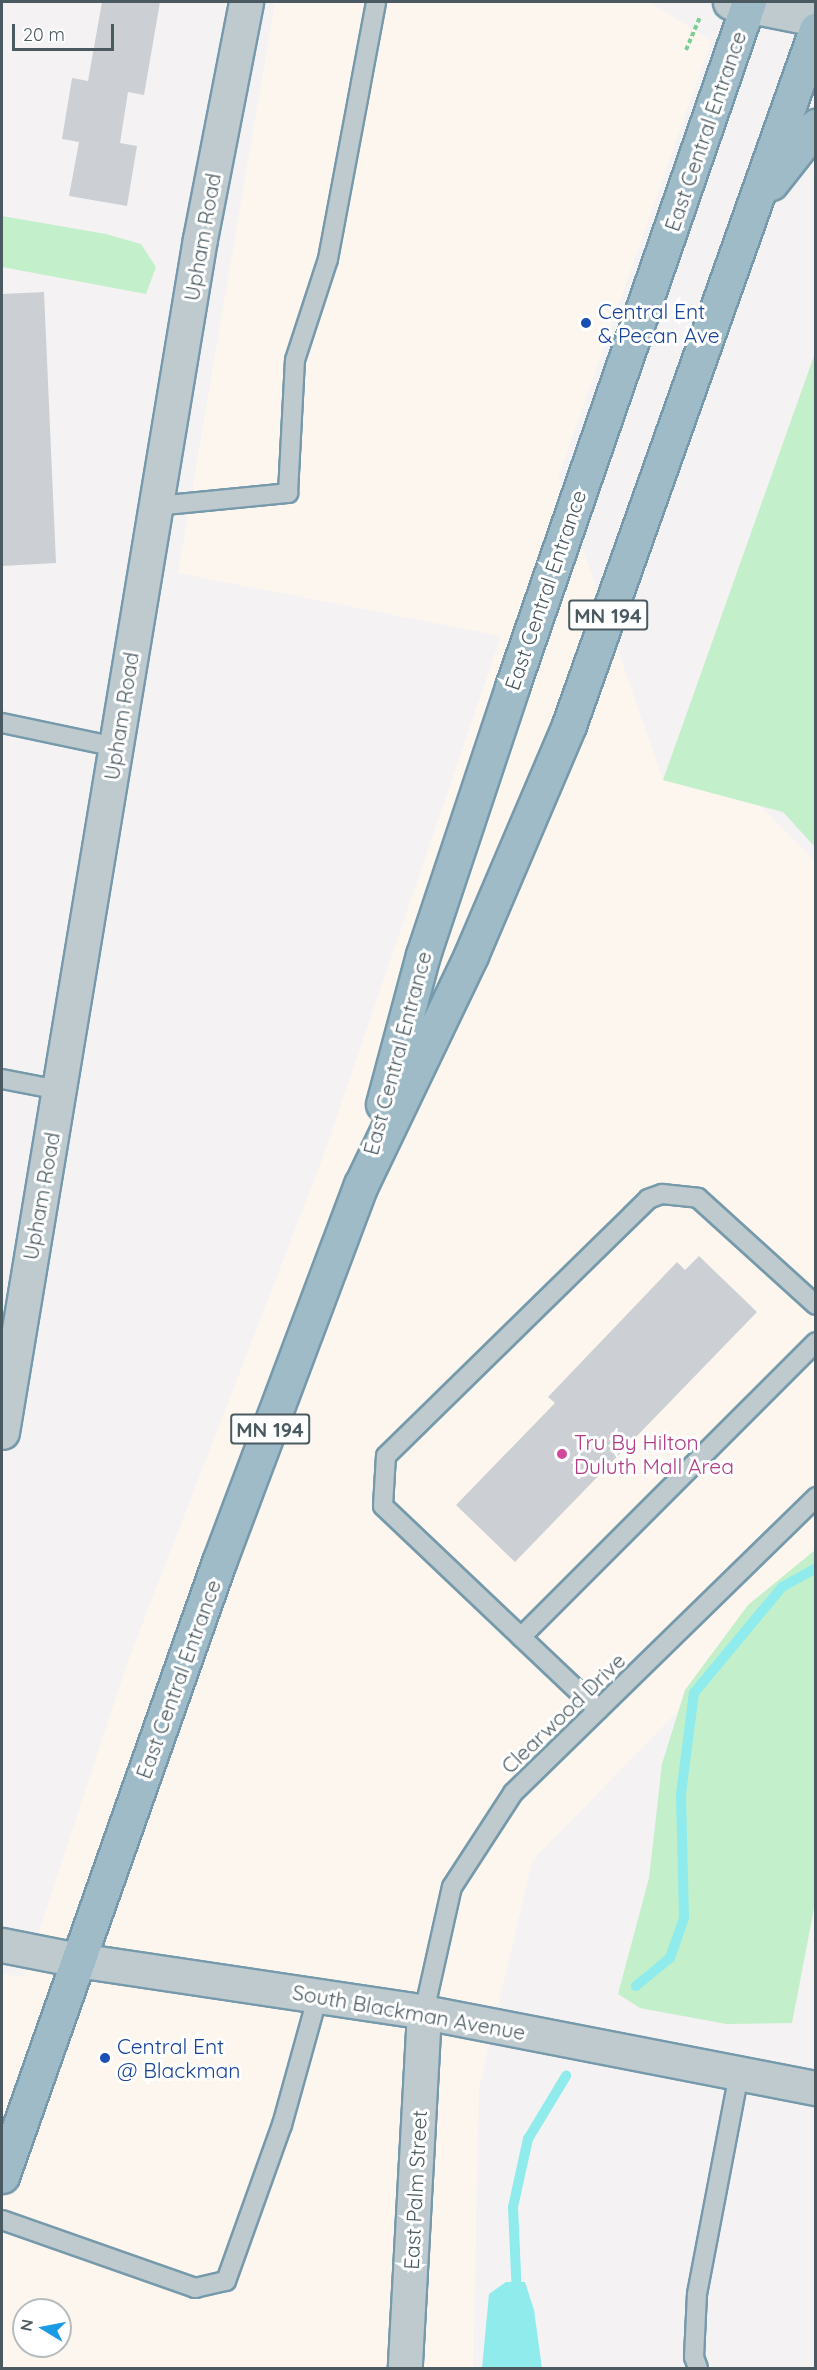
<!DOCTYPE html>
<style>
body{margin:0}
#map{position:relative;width:817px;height:2370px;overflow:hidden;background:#f4f2f3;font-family:Quicksand,sans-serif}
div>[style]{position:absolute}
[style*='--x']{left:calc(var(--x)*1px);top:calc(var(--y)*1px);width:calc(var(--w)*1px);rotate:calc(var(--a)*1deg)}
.commercial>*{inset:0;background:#fdf6ee}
.green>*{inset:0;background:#c3f0cb}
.water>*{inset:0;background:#90ebec}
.stream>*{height:10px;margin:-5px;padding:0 5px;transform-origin:5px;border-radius:5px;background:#90ebec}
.building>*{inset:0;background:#ccd0d4}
.path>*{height:4px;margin-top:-2px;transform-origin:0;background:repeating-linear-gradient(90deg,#7bce94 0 4.5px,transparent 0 7.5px)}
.roads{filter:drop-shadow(2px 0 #769aac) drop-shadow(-2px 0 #769aac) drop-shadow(0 2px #769aac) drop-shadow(0 -2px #769aac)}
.service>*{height:18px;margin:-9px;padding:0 9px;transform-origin:9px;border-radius:9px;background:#becace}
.minor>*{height:33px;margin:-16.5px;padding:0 16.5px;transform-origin:16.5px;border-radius:16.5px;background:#becace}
.tertiary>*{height:33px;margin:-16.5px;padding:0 16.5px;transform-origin:16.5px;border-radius:16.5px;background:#becace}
.trunk>*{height:33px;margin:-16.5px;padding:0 16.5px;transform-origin:16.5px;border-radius:16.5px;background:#9fbbc8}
.dots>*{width:16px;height:16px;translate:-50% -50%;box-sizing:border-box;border:3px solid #fff;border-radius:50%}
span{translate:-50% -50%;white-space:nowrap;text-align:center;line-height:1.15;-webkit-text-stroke:6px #fff;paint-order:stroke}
.shield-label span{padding:2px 4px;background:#fff;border:2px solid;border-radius:4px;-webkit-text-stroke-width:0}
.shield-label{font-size:20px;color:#4a5a60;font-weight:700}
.street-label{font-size:21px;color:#4a5a60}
.transit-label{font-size:21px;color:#164399}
.left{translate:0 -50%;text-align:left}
.hotel-label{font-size:21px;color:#b23c85}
.frame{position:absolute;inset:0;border:3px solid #4a5a60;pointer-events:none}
.north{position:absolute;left:12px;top:2298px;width:60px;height:60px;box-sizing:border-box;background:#fff;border:2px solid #b7bdbf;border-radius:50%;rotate:280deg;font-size:16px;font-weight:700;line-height:24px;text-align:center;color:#4a5a60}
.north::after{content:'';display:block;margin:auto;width:21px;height:27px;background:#1c9be5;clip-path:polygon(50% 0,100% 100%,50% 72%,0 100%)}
.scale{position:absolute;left:12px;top:24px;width:102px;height:27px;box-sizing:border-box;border:3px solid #4a5a60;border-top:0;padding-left:8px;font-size:18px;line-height:21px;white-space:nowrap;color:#4a5a60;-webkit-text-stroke:4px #fff;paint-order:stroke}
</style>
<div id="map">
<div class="commercial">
<i style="clip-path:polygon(evenodd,275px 2px,650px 2px,711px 41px,558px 478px,663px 780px,760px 806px,815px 861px,815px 1570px,532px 1861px,479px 2088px,473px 2368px,2px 2368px,2px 1974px,24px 1977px,128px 1661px,322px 1160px,501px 636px,178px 573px,275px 2px,24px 2310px,60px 2310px,60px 2346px,24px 2346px,24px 2310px)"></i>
</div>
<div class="green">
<i style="clip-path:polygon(2px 216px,106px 234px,141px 244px,156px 267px,146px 294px,2px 267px)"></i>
<i style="clip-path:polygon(815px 353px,815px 847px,783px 812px,663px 780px)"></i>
<i style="clip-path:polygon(815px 1550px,815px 1903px,792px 2023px,726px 2024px,640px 2008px,618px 1994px,649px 1878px,662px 1764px,685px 1690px,748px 1605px)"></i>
</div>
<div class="water">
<i style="clip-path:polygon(506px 2282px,525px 2282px,534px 2310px,542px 2368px,482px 2368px,489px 2294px)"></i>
</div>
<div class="stream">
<i style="--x:636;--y:1986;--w:44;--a:-39.5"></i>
<i style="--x:670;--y:1958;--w:42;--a:-70.7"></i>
<i style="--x:684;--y:1918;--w:124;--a:-91.4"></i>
<i style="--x:681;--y:1794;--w:102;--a:-82.7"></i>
<i style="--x:694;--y:1693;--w:138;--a:-50.3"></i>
<i style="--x:782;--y:1587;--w:39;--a:-29"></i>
<i style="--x:517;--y:2296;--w:89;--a:-92.6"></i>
<i style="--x:513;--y:2207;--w:70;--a:-77.6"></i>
<i style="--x:528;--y:2139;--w:74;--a:-58.9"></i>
</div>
<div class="building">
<i style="clip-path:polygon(102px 2px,160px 2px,144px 95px,128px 92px,120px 143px,137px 146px,127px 206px,69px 196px,79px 142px,62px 139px,72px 78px,88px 81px)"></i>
<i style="clip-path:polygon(44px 292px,56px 563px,2px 566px,2px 294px)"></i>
<i style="clip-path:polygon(699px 1256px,757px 1312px,515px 1562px,456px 1505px,555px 1403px,548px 1397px,677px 1262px,685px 1270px)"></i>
</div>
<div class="path">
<i style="--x:686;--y:50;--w:36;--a:-67"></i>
</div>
<div class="roads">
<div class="service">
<i style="--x:156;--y:506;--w:133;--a:-5.6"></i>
<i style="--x:288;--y:493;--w:133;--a:-87"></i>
<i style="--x:295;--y:360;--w:106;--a:-71.9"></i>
<i style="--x:328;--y:259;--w:261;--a:-79.4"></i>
<i style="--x:2;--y:723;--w:116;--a:11.9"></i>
<i style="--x:2;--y:1079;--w:58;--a:10.9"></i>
<i style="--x:521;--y:1637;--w:417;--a:-45"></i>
<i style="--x:598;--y:1710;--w:296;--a:-136.5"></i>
<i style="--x:383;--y:1506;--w:50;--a:-86.6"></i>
<i style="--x:386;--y:1456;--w:367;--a:-44.4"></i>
<i style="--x:648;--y:1199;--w:15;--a:-20"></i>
<i style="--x:662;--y:1194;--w:36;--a:6"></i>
<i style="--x:698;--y:1198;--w:159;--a:42.2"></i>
<i style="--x:424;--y:2012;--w:128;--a:-77.4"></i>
<i style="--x:452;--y:1887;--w:112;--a:-57"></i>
<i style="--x:513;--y:1793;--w:424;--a:-44.3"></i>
<i style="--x:2;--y:2220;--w:205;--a:19.4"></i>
<i style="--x:195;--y:2288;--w:32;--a:-13"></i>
<i style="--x:226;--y:2281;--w:166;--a:-70.3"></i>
<i style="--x:282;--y:2125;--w:135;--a:-74.5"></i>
<i style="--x:698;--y:2368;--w:12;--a:-110"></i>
<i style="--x:694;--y:2357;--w:63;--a:-87.3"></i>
<i style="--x:697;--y:2294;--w:225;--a:-79.2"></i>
</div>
<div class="minor">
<i style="--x:2;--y:1432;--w:1209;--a:-80.58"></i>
<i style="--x:200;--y:239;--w:241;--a:-79"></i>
<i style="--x:2;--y:1945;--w:77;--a:11.2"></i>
<i style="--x:424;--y:2012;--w:399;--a:11"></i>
</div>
<div class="tertiary">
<i style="--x:730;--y:2;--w:88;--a:11.2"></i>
<i style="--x:78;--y:1960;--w:350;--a:8.5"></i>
<i style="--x:424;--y:2012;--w:357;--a:93.1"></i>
</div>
<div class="trunk">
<i style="--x:771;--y:183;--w:73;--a:-51.7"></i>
<i style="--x:383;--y:1104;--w:154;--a:-75"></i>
<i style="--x:423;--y:955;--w:282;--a:-71.6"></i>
<i style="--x:512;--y:687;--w:725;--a:-70.92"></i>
<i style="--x:2;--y:2176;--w:651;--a:-70.54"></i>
<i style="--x:219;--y:1562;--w:403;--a:-69.4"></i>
<i style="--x:361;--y:1185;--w:255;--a:-64.4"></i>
<i style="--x:471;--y:955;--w:250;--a:-66.9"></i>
<i style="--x:569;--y:725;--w:738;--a:-70.44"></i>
</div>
</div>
<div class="dots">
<i style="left:586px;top:323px;background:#1a4fb4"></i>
<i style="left:562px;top:1454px;background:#d1479c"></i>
<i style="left:105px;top:2058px;background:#1a4fb4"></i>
</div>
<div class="shield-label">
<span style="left:608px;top:615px">MN 194</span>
<span style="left:270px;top:1429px">MN 194</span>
</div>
<div class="street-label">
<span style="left:705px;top:131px;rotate:-71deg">East Central Entrance</span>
<span style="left:202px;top:237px;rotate:-80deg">Upham Road</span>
<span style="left:545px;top:590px;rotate:-71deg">East Central Entrance</span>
<span style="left:121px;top:716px;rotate:-81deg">Upham Road</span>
<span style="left:397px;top:1053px;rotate:-75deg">East Central Entrance</span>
<span style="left:41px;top:1196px;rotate:-80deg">Upham Road</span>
<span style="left:178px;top:1679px;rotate:-70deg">East Central Entrance</span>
<span style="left:563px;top:1713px;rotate:-44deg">Clearwood Drive</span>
<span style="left:409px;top:2012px;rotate:10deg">South Blackman Avenue</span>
<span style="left:415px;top:2190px;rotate:-87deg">East Palm Street</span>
</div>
<div class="transit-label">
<span class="left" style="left:598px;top:323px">Central Ent<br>&amp; Pecan Ave</span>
<span class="left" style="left:117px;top:2058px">Central Ent<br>@ Blackman</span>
</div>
<div class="hotel-label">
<span class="left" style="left:574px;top:1454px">Tru By Hilton<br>Duluth Mall Area</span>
</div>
<div class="frame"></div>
<div class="north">N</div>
<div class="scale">20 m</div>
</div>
